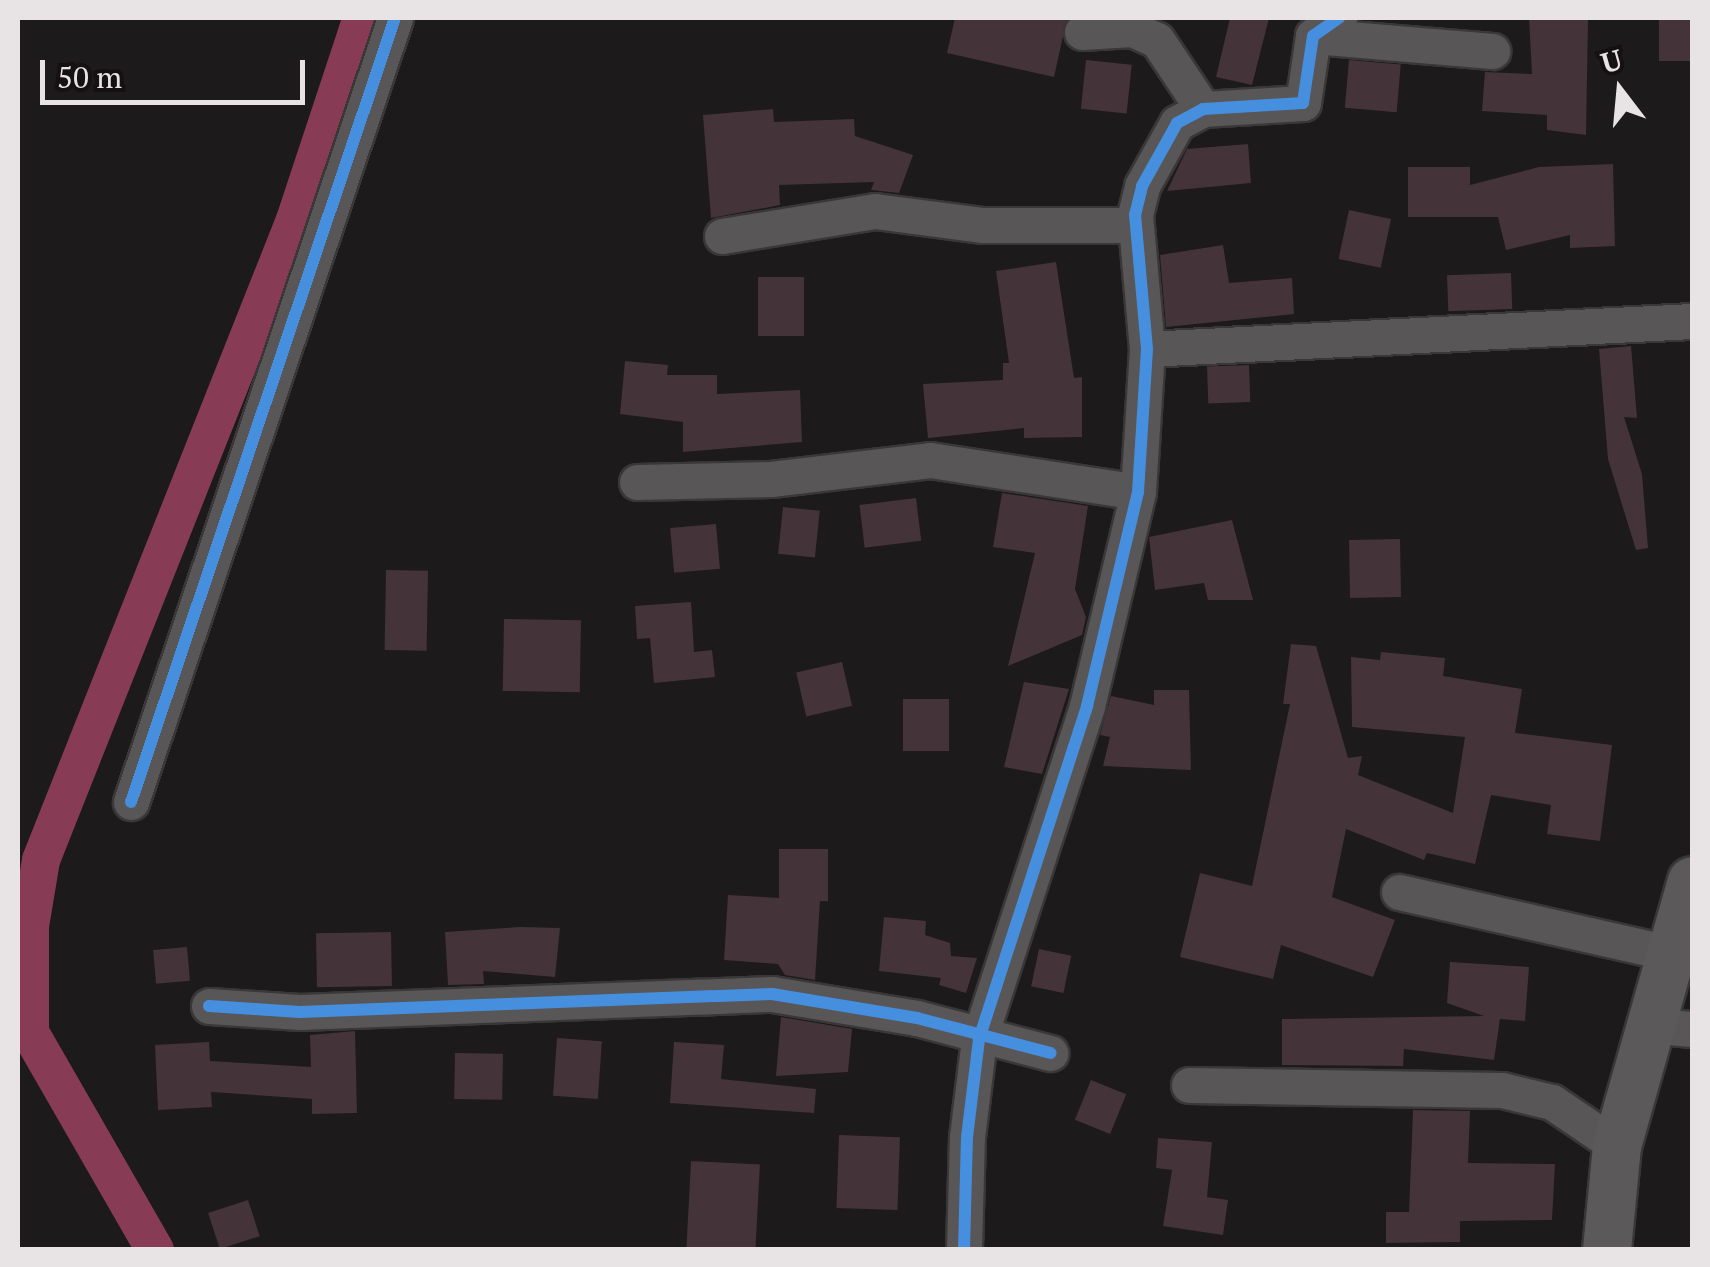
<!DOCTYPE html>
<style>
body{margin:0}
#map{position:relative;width:1710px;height:1267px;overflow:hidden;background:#1d1a1b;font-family:"PT Serif",serif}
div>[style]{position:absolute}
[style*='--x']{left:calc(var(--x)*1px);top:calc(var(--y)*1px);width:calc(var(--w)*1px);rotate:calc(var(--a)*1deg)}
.canal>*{height:38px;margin:-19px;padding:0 19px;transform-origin:19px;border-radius:19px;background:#883b55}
.building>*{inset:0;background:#443339;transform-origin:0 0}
.roads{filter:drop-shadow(2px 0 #393737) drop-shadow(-2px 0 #393737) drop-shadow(0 2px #393737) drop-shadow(0 -2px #393737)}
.street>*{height:35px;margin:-17.5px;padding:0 17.5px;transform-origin:17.5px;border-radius:17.5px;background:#585656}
.secondary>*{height:48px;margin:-24px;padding:0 24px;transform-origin:24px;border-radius:24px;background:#5b595a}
.cycleway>*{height:12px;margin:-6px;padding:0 6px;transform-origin:6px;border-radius:6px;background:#468fdf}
span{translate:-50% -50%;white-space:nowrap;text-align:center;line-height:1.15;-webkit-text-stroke:8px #151011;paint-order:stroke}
.frame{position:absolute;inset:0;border:20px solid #e8e4e5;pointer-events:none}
.north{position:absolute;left:1570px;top:40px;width:100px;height:100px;-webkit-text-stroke:8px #151011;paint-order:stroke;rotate:344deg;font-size:28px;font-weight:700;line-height:40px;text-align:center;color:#e8e4e5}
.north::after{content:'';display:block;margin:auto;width:35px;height:45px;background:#e8e4e5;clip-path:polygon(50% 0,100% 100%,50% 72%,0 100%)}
.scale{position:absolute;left:40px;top:60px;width:265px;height:45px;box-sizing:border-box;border:5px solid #e8e4e5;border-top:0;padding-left:12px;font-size:30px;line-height:35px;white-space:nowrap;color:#e8e4e5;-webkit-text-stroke:8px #151011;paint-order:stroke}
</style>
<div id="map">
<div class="canal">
<i style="--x:155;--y:1250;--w:250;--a:-119.9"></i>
<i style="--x:30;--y:1033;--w:107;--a:-90"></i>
<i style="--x:30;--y:926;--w:67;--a:-80.5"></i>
<i style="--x:41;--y:860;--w:689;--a:-68.35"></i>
<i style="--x:295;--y:220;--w:213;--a:-71.7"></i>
</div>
<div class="building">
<i style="clip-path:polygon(955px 18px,1067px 18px,1054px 77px,947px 53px)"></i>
<i style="clip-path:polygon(1230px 18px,1269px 18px,1252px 85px,1216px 77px)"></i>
<i style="clip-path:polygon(1529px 18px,1588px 18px,1586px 135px,1547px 130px,1547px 115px,1482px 111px,1485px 72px,1532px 74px)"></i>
<i style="left:1659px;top:18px;width:33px;height:43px"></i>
<i style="left:1086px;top:60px;width:46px;height:49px;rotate:6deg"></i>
<i style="left:1349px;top:60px;width:52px;height:48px;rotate:5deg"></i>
<i style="clip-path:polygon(773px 109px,774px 122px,854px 119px,855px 136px,913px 155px,899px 193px,871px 190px,874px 182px,779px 185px,780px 205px,711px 218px,703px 115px)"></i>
<i style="clip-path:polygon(1248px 144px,1251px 183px,1167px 191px,1187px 149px)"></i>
<i style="clip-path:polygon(1613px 164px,1615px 246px,1570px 248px,1570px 235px,1506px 250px,1498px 217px,1408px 217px,1408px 167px,1470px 167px,1470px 185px,1539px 167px)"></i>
<i style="left:1349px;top:210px;width:43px;height:50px;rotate:12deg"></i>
<i style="clip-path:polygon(1223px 245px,1229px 283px,1292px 278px,1294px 314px,1166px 327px,1160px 255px)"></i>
<i style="clip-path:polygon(1056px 262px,1074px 378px,1082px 377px,1082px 437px,1024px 438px,1024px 428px,928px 438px,923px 384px,1003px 380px,1003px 363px,1009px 363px,996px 271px)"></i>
<i style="left:1511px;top:273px;width:36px;height:64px;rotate:88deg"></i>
<i style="left:804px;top:277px;width:59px;height:46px;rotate:90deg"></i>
<i style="clip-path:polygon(1631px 346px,1637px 418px,1624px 417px,1642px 474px,1648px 548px,1636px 550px,1608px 459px,1599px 349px)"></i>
<i style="clip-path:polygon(625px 361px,668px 365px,667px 375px,717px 375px,717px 394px,800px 390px,802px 442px,683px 452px,683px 422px,620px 414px)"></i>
<i style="left:1249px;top:365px;width:37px;height:42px;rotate:88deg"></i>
<i style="clip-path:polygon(1002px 493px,1088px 506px,1075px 589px,1086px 617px,1082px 635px,1008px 666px,1035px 553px,993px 547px)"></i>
<i style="left:916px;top:498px;width:43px;height:57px;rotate:83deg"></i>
<i style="left:783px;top:507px;width:37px;height:47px;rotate:6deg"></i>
<i style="clip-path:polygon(1232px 520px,1253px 600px,1208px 600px,1204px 583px,1155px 590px,1149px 537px)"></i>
<i style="left:716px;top:524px;width:45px;height:46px;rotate:85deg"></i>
<i style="left:1400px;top:539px;width:58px;height:51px;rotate:89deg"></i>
<i style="left:386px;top:570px;width:42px;height:80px;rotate:1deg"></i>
<i style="clip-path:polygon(691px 602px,694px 652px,712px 650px,715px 677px,654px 683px,650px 638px,637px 639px,635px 606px)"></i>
<i style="left:504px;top:619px;width:77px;height:72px;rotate:1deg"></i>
<i style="clip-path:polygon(1291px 644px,1316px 646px,1348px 758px,1362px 756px,1358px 775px,1453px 813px,1465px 737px,1352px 727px,1351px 657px,1380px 660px,1381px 652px,1445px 658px,1443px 676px,1522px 689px,1515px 733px,1612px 745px,1600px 841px,1547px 834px,1551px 805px,1491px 795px,1475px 864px,1427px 853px,1424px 860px,1346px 829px,1332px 897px,1395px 920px,1373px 977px,1281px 945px,1273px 979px,1180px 957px,1200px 873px,1252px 886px,1290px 704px,1283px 704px)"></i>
<i style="left:842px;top:662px;width:45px;height:47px;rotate:77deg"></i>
<i style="clip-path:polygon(1024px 682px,1069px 689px,1042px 774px,1004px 767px)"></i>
<i style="clip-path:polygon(1154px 690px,1189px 690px,1191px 770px,1103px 766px,1110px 737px,1100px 735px,1111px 696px,1154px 705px)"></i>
<i style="left:903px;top:699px;width:46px;height:52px"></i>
<i style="clip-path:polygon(779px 849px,828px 849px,828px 901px,820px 901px,815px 980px,785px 975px,778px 964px,724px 960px,728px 895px,779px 898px)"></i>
<i style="clip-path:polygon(884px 917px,926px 921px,925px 935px,950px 943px,951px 956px,977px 958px,966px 993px,939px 985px,941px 978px,879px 971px)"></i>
<i style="clip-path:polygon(520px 927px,560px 928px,555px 977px,483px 971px,484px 984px,448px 985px,445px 932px)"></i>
<i style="left:391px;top:932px;width:54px;height:75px;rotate:89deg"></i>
<i style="left:187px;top:947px;width:34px;height:34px;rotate:85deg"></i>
<i style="left:1039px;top:949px;width:33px;height:38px;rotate:12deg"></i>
<i style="clip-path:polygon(1450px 962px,1529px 967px,1525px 1021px,1500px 1019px,1494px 1060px,1404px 1049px,1403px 1066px,1282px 1065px,1282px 1019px,1484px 1016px,1447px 1003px)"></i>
<i style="clip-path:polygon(781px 1017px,852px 1029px,848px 1072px,776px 1076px)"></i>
<i style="clip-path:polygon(355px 1031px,357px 1113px,312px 1114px,312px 1099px,211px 1092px,212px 1107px,158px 1110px,155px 1045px,209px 1042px,210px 1061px,311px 1067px,310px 1035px)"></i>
<i style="left:557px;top:1038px;width:45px;height:58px;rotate:4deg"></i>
<i style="clip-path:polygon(674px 1042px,724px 1045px,721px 1079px,816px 1089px,814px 1113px,670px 1103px)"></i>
<i style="left:455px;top:1053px;width:48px;height:46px;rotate:1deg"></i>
<i style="left:1091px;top:1080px;width:38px;height:43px;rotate:22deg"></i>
<i style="clip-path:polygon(1413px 1110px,1470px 1111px,1468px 1163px,1555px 1164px,1552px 1220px,1460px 1221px,1460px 1242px,1386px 1243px,1386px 1212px,1409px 1212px)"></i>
<i style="left:839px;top:1135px;width:61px;height:73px;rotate:2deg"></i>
<i style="clip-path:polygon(1158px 1138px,1212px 1142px,1207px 1197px,1228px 1200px,1223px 1235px,1163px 1226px,1172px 1170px,1156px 1168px)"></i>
<i style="left:691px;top:1161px;width:69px;height:89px;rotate:3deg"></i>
<i style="left:248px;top:1200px;width:38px;height:42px;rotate:72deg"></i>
</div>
<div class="roads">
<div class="street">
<i style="--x:1082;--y:32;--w:50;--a:-3.4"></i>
<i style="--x:1132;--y:29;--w:27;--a:24"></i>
<i style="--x:1157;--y:40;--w:83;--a:56.3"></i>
<i style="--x:1313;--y:36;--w:180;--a:4.8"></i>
<i style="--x:722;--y:236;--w:155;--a:-9.3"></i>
<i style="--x:875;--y:211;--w:109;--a:7.4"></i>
<i style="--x:983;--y:225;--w:152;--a:0"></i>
<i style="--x:1147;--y:349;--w:546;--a:-2.94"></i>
<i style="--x:637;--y:482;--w:134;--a:-1.3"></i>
<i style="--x:771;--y:479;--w:160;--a:-6.8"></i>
<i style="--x:930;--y:460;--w:210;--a:8.7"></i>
<i style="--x:131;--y:802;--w:827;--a:-71.39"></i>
<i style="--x:1399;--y:892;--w:278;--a:12.7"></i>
<i style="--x:209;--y:1006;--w:91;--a:3.8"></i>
<i style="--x:300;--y:1012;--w:472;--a:-2.2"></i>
<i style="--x:772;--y:994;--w:147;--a:9.4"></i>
<i style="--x:917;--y:1018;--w:138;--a:14.7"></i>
<i style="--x:1647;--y:1025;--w:45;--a:5.1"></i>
<i style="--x:1189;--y:1085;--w:313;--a:0.9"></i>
<i style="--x:1502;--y:1090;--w:51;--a:13.5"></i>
<i style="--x:1552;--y:1102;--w:78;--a:34.1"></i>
<i style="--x:964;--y:1250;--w:113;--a:-88.5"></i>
<i style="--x:967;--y:1137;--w:99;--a:-83"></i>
<i style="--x:979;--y:1039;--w:350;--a:-72"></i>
<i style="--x:1087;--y:706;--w:220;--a:-76.6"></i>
<i style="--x:1138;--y:492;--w:143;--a:-86.4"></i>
<i style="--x:1147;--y:349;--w:135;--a:-95.1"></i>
<i style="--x:1135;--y:215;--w:30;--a:-76"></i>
<i style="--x:1142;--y:186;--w:72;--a:-60.9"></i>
<i style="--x:1177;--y:123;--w:30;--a:-28"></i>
<i style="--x:1203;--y:109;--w:100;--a:-3.4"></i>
<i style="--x:1303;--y:103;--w:68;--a:-81.5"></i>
<i style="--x:1313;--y:36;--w:32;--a:-35"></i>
</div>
<div class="secondary">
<i style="--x:1607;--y:1250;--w:104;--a:-84.5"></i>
<i style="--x:1617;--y:1146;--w:275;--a:-74.2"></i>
</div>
</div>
<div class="cycleway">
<i style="--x:131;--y:802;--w:827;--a:-71.39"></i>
<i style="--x:209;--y:1006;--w:91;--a:3.8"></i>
<i style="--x:300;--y:1012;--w:472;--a:-2.2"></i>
<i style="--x:772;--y:994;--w:147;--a:9.4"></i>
<i style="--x:917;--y:1018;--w:138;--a:14.7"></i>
<i style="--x:964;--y:1250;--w:113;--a:-88.5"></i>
<i style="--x:967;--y:1137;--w:99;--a:-83"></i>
<i style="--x:979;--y:1039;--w:350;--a:-72"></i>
<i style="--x:1087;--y:706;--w:220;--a:-76.6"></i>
<i style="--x:1138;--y:492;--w:143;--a:-86.4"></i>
<i style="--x:1147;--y:349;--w:135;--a:-95.1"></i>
<i style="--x:1135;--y:215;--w:30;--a:-76"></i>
<i style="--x:1142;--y:186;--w:72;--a:-60.9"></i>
<i style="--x:1177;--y:123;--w:30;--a:-28"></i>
<i style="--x:1203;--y:109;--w:100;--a:-3.4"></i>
<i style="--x:1303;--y:103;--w:68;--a:-81.5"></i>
<i style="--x:1313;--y:36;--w:32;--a:-35"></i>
</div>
<div class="frame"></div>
<div class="north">U</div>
<div class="scale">50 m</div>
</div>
